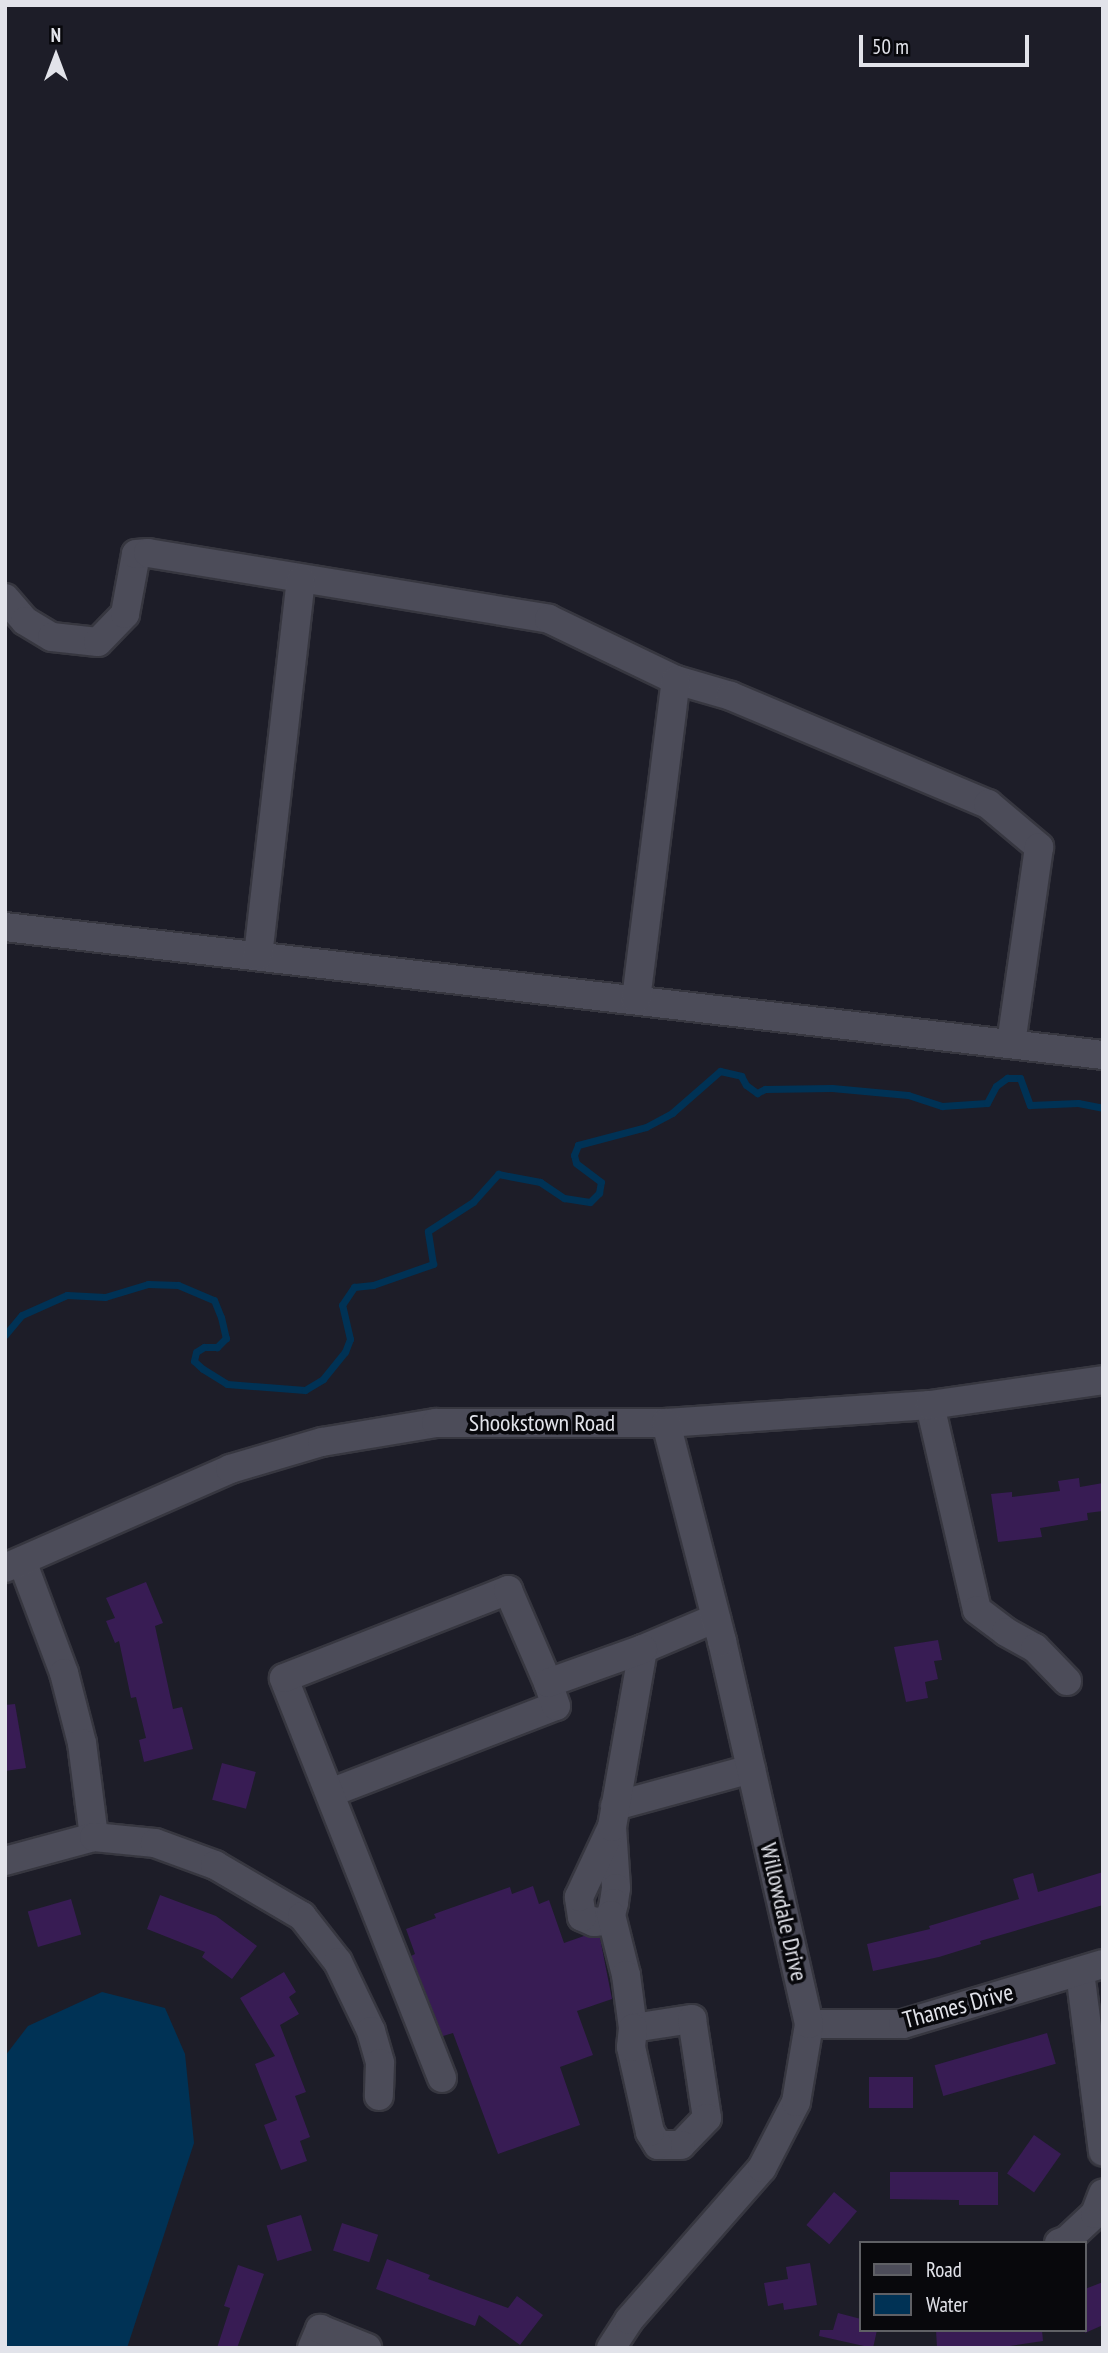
<!DOCTYPE html>
<style>
body{margin:0}
#map{position:relative;width:1108px;height:2353px;overflow:hidden;background:#1d1d28;font-family:"PT Sans Narrow",sans-serif}
div>[style]{position:absolute}
[style*='--x']{left:calc(var(--x)*1px);top:calc(var(--y)*1px);width:calc(var(--w)*1px);rotate:calc(var(--a)*1deg)}
.water>*{inset:0;background:#003255}
.stream>*{height:7px;margin:-3.5px;padding:0 3.5px;transform-origin:3.5px;border-radius:3.5px;background:#003255}
.building>*{inset:0;background:#381c54;transform-origin:0 0}
.roads{filter:drop-shadow(2px 0 #373740) drop-shadow(-2px 0 #373740) drop-shadow(0 2px #373740) drop-shadow(0 -2px #373740)}
.minor>*{height:28px;margin:-14px;padding:0 14px;transform-origin:14px;border-radius:14px;background:#4c4c59}
span{translate:-50% -50%;white-space:nowrap;text-align:center;line-height:1.15;-webkit-text-stroke:7px #08080c;paint-order:stroke}
.street-label{font-size:24px;color:#e2e3ea}
.frame{position:absolute;inset:0;border:7px solid #e2e3ea;pointer-events:none}
.legend{position:absolute;left:859px;top:2241px;width:228px;height:91px;box-sizing:border-box;background:#08080c;border:2px solid #5f6065;margin:0;padding:9px 12px;list-style:none;font-size:21px;color:#e2e3ea}
.legend li{display:flex;align-items:center;gap:14px;height:35px}
.legend b{width:35px;border:2px solid #5f6065}
.north{position:absolute;left:21px;top:21px;width:70px;height:70px;-webkit-text-stroke:5px #08080c;paint-order:stroke;rotate:0deg;font-size:19px;font-weight:700;line-height:28px;text-align:center;color:#e2e3ea}
.north::after{content:'';display:block;margin:auto;width:24px;height:32px;background:#e2e3ea;clip-path:polygon(50% 0,100% 100%,50% 72%,0 100%)}
.scale{position:absolute;left:859px;top:35px;width:170px;height:32px;box-sizing:border-box;border:4px solid #e2e3ea;border-top:0;padding-left:9px;font-size:21px;line-height:24px;white-space:nowrap;color:#e2e3ea;-webkit-text-stroke:5px #08080c;paint-order:stroke}
</style>
<div id="map">
<div class="water">
<i style="clip-path:polygon(102px 1992px,165px 2008px,185px 2054px,194px 2143px,127px 2348px,5px 2348px,5px 2056px,28px 2026px)"></i>
</div>
<div class="stream">
<i style="--x:5;--y:1335;--w:26;--a:-50"></i>
<i style="--x:22;--y:1315;--w:49;--a:-24"></i>
<i style="--x:67;--y:1295;--w:38;--a:3"></i>
<i style="--x:105;--y:1297;--w:45;--a:-16.8"></i>
<i style="--x:148;--y:1284;--w:30;--a:2"></i>
<i style="--x:178;--y:1285;--w:39;--a:23"></i>
<i style="--x:214;--y:1300;--w:18;--a:68"></i>
<i style="--x:221;--y:1317;--w:22;--a:77"></i>
<i style="--x:226;--y:1338;--w:13;--a:135"></i>
<i style="--x:217;--y:1347;--w:13;--a:180"></i>
<i style="--x:204;--y:1347;--w:9;--a:148"></i>
<i style="--x:196;--y:1352;--w:9;--a:103"></i>
<i style="--x:194;--y:1361;--w:12;--a:42"></i>
<i style="--x:203;--y:1369;--w:28;--a:32"></i>
<i style="--x:227;--y:1384;--w:78;--a:4.4"></i>
<i style="--x:305;--y:1390;--w:21;--a:-31"></i>
<i style="--x:323;--y:1379;--w:35;--a:-51"></i>
<i style="--x:345;--y:1352;--w:14;--a:-69"></i>
<i style="--x:350;--y:1339;--w:35;--a:-103"></i>
<i style="--x:342;--y:1305;--w:22;--a:-56"></i>
<i style="--x:354;--y:1287;--w:19;--a:-6"></i>
<i style="--x:373;--y:1285;--w:64;--a:-19.3"></i>
<i style="--x:433;--y:1264;--w:33;--a:-99"></i>
<i style="--x:428;--y:1231;--w:54;--a:-32.8"></i>
<i style="--x:473;--y:1202;--w:38;--a:-48"></i>
<i style="--x:498;--y:1174;--w:43;--a:10.8"></i>
<i style="--x:540;--y:1182;--w:29;--a:34"></i>
<i style="--x:564;--y:1198;--w:26;--a:9"></i>
<i style="--x:590;--y:1202;--w:13;--a:-45"></i>
<i style="--x:599;--y:1193;--w:11;--a:-80"></i>
<i style="--x:601;--y:1182;--w:31;--a:-143"></i>
<i style="--x:576;--y:1163;--w:8;--a:-104"></i>
<i style="--x:574;--y:1155;--w:11;--a:-68"></i>
<i style="--x:578;--y:1145;--w:70;--a:-14.8"></i>
<i style="--x:646;--y:1127;--w:30;--a:-28"></i>
<i style="--x:672;--y:1113;--w:64;--a:-41.2"></i>
<i style="--x:720;--y:1071;--w:22;--a:13"></i>
<i style="--x:741;--y:1076;--w:10;--a:61"></i>
<i style="--x:746;--y:1085;--w:14;--a:36"></i>
<i style="--x:757;--y:1093;--w:9;--a:-27"></i>
<i style="--x:765;--y:1089;--w:67;--a:-0.9"></i>
<i style="--x:832;--y:1088;--w:76;--a:5.3"></i>
<i style="--x:908;--y:1095;--w:36;--a:18"></i>
<i style="--x:942;--y:1106;--w:45;--a:-3.8"></i>
<i style="--x:987;--y:1103;--w:19;--a:-62"></i>
<i style="--x:996;--y:1086;--w:14;--a:-36"></i>
<i style="--x:1007;--y:1078;--w:13;--a:0"></i>
<i style="--x:1020;--y:1078;--w:29;--a:70"></i>
<i style="--x:1030;--y:1105;--w:48;--a:-2.4"></i>
<i style="--x:1078;--y:1103;--w:25;--a:11"></i>
</div>
<div class="building">
<i style="clip-path:polygon(1079px 1478px,1080px 1487px,1103px 1483px,1103px 1511px,1087px 1513px,1088px 1520px,1040px 1528px,1042px 1537px,998px 1542px,991px 1494px,1012px 1492px,1012px 1497px,1060px 1491px,1058px 1481px)"></i>
<i style="clip-path:polygon(146px 1582px,163px 1623px,155px 1626px,173px 1709px,182px 1707px,193px 1749px,144px 1762px,139px 1740px,146px 1738px,136px 1697px,131px 1698px,119px 1641px,115px 1643px,106px 1621px,115px 1618px,106px 1598px)"></i>
<i style="clip-path:polygon(938px 1640px,942px 1660px,934px 1661px,938px 1679px,925px 1682px,928px 1698px,906px 1702px,894px 1647px)"></i>
<i style="clip-path:polygon(15px 1704px,26px 1768px,5px 1771px,5px 1705px)"></i>
<i style="left:222px;top:1763px;width:35px;height:38px;rotate:15deg"></i>
<i style="clip-path:polygon(1103px 1872px,1103px 1905px,980px 1941px,981px 1944px,939px 1957px,873px 1971px,867px 1944px,930px 1929px,929px 1926px,1019px 1899px,1013px 1879px,1033px 1873px,1038px 1892px)"></i>
<i style="clip-path:polygon(533px 1886px,539px 1904px,549px 1900px,564px 1943px,584px 1936px,600px 1938px,612px 1999px,577px 2011px,593px 2055px,560px 2067px,580px 2125px,498px 2154px,453px 2033px,443px 2036px,411px 1956px,415px 1954px,406px 1929px,436px 1918px,434px 1914px,510px 1887px,512px 1894px)"></i>
<i style="clip-path:polygon(160px 1895px,216px 1916px,257px 1946px,232px 1979px,202px 1957px,205px 1952px,147px 1929px)"></i>
<i style="left:71px;top:1899px;width:37px;height:45px;rotate:74deg"></i>
<i style="clip-path:polygon(284px 1972px,296px 1992px,289px 1997px,299px 2014px,280px 2025px,306px 2092px,295px 2096px,310px 2137px,300px 2141px,307px 2161px,281px 2170px,264px 2125px,277px 2120px,255px 2064px,275px 2056px,240px 1998px)"></i>
<i style="left:1047px;top:2033px;width:32px;height:117px;rotate:74deg"></i>
<i style="left:869px;top:2077px;width:44px;height:31px"></i>
<i style="left:1034px;top:2135px;width:33px;height:47px;rotate:35deg"></i>
<i style="clip-path:polygon(890px 2172px,998px 2172px,998px 2205px,959px 2205px,959px 2200px,890px 2199px)"></i>
<i style="left:834px;top:2192px;width:30px;height:43px;rotate:40deg"></i>
<i style="left:301px;top:2215px;width:37px;height:36px;rotate:73deg"></i>
<i style="left:342px;top:2223px;width:38px;height:29px;rotate:18deg"></i>
<i style="clip-path:polygon(387px 2259px,430px 2275px,428px 2279px,508px 2308px,517px 2296px,543px 2315px,520px 2345px,479px 2315px,475px 2326px,376px 2289px)"></i>
<i style="clip-path:polygon(810px 2263px,817px 2305px,784px 2310px,783px 2303px,768px 2306px,764px 2283px,788px 2279px,786px 2267px)"></i>
<i style="clip-path:polygon(238px 2265px,264px 2274px,237px 2348px,217px 2348px,230px 2308px,224px 2306px)"></i>
<i style="clip-path:polygon(1103px 2282px,1103px 2325px,1085px 2333px,1085px 2289px)"></i>
<i style="clip-path:polygon(838px 2313px,861px 2319px,861px 2330px,877px 2330px,873px 2348px,819px 2336px,820px 2330px,833px 2330px)"></i>
<i style="clip-path:polygon(936px 2330px,1042px 2330px,1043px 2341px,997px 2348px,937px 2348px)"></i>
</div>
<div class="roads">
<div class="minor">
<i style="--x:5;--y:598;--w:30;--a:49"></i>
<i style="--x:25;--y:621;--w:31;--a:31"></i>
<i style="--x:52;--y:637;--w:46;--a:6.2"></i>
<i style="--x:98;--y:642;--w:39;--a:-46"></i>
<i style="--x:125;--y:614;--w:61;--a:-79.6"></i>
<i style="--x:136;--y:554;--w:12;--a:-5"></i>
<i style="--x:148;--y:553;--w:406;--a:9.3"></i>
<i style="--x:549;--y:619;--w:141;--a:25.7"></i>
<i style="--x:676;--y:680;--w:57;--a:16.2"></i>
<i style="--x:731;--y:696;--w:279;--a:22.8"></i>
<i style="--x:988;--y:804;--w:67;--a:40.1"></i>
<i style="--x:1039;--y:847;--w:199;--a:98.1"></i>
<i style="--x:5;--y:927;--w:1105;--a:6.65"></i>
<i style="--x:258;--y:956;--w:378;--a:-83.5"></i>
<i style="--x:636;--y:1000;--w:322;--a:-82.9"></i>
<i style="--x:930;--y:1405;--w:210;--a:77.1"></i>
<i style="--x:977;--y:1610;--w:36;--a:37"></i>
<i style="--x:1006;--y:1632;--w:33;--a:29"></i>
<i style="--x:1035;--y:1648;--w:46;--a:45.9"></i>
<i style="--x:22;--y:1561;--w:120;--a:69.4"></i>
<i style="--x:64;--y:1673;--w:72;--a:75.6"></i>
<i style="--x:82;--y:1743;--w:95;--a:82.7"></i>
<i style="--x:5;--y:1568;--w:246;--a:-23.7"></i>
<i style="--x:230;--y:1469;--w:96;--a:-16.4"></i>
<i style="--x:322;--y:1442;--w:116;--a:-9.5"></i>
<i style="--x:436;--y:1423;--w:230;--a:0"></i>
<i style="--x:666;--y:1423;--w:265;--a:-3.9"></i>
<i style="--x:930;--y:1405;--w:175;--a:-8.2"></i>
<i style="--x:330;--y:1793;--w:242;--a:-21.1"></i>
<i style="--x:556;--y:1706;--w:24;--a:-109"></i>
<i style="--x:615;--y:1806;--w:141;--a:-15.2"></i>
<i style="--x:612;--y:1827;--w:61;--a:86.2"></i>
<i style="--x:616;--y:1888;--w:15;--a:98"></i>
<i style="--x:614;--y:1903;--w:12;--a:104"></i>
<i style="--x:611;--y:1915;--w:8;--a:135"></i>
<i style="--x:605;--y:1921;--w:11;--a:175"></i>
<i style="--x:594;--y:1922;--w:13;--a:-157"></i>
<i style="--x:582;--y:1917;--w:20;--a:-99"></i>
<i style="--x:579;--y:1897;--w:77;--a:-64.8"></i>
<i style="--x:612;--y:1827;--w:181;--a:-80.1"></i>
<i style="--x:643;--y:1649;--w:79;--a:-23"></i>
<i style="--x:5;--y:1861;--w:92;--a:-15.1"></i>
<i style="--x:94;--y:1837;--w:61;--a:5.6"></i>
<i style="--x:155;--y:1843;--w:64;--a:20.1"></i>
<i style="--x:215;--y:1865;--w:101;--a:30.4"></i>
<i style="--x:302;--y:1916;--w:58;--a:52"></i>
<i style="--x:338;--y:1962;--w:76;--a:64.4"></i>
<i style="--x:371;--y:2031;--w:33;--a:74"></i>
<i style="--x:380;--y:2063;--w:33;--a:92"></i>
<i style="--x:611;--y:1915;--w:62;--a:76"></i>
<i style="--x:626;--y:1975;--w:53;--a:82.5"></i>
<i style="--x:633;--y:2028;--w:60;--a:-8.7"></i>
<i style="--x:692;--y:2019;--w:100;--a:81.4"></i>
<i style="--x:707;--y:2118;--w:37;--a:134"></i>
<i style="--x:681;--y:2145;--w:23;--a:180"></i>
<i style="--x:658;--y:2145;--w:15;--a:-122"></i>
<i style="--x:650;--y:2132;--w:87;--a:-102.6"></i>
<i style="--x:631;--y:2047;--w:19;--a:-84"></i>
<i style="--x:1080;--y:1972;--w:181;--a:82.7"></i>
<i style="--x:809;--y:2024;--w:94;--a:0"></i>
<i style="--x:903;--y:2024;--w:209;--a:-16.7"></i>
<i style="--x:442;--y:2078;--w:430;--a:-111.6"></i>
<i style="--x:284;--y:1678;--w:241;--a:-21.4"></i>
<i style="--x:508;--y:1590;--w:101;--a:66.7"></i>
<i style="--x:548;--y:1683;--w:101;--a:-19.7"></i>
<i style="--x:1059;--y:2243;--w:9;--a:-21"></i>
<i style="--x:1067;--y:2240;--w:38;--a:-43"></i>
<i style="--x:1095;--y:2214;--w:22;--a:-69"></i>
<i style="--x:312;--y:2348;--w:21;--a:-67"></i>
<i style="--x:320;--y:2329;--w:51;--a:22"></i>
<i style="--x:611;--y:2348;--w:33;--a:-57"></i>
<i style="--x:629;--y:2320;--w:202;--a:-48.8"></i>
<i style="--x:762;--y:2168;--w:74;--a:-62.7"></i>
<i style="--x:796;--y:2102;--w:79;--a:-80.5"></i>
<i style="--x:809;--y:2024;--w:393;--a:-102.8"></i>
<i style="--x:722;--y:1641;--w:225;--a:-104.4"></i>
</div>
</div>
<div class="street-label">
<span style="left:542px;top:1423px">Shookstown Road</span>
<span style="left:784px;top:1912px;rotate:77deg">Willowdale Drive</span>
<span style="left:958px;top:2006px;rotate:-15deg">Thames Drive</span>
</div>
<div class="frame"></div>
<ul class="legend">
<li><b style="height:9px;background:#4c4c59"></b>Road</li>
<li><b style="height:19px;background:#003255"></b>Water</li>
</ul>
<div class="north">N</div>
<div class="scale">50 m</div>
</div>
